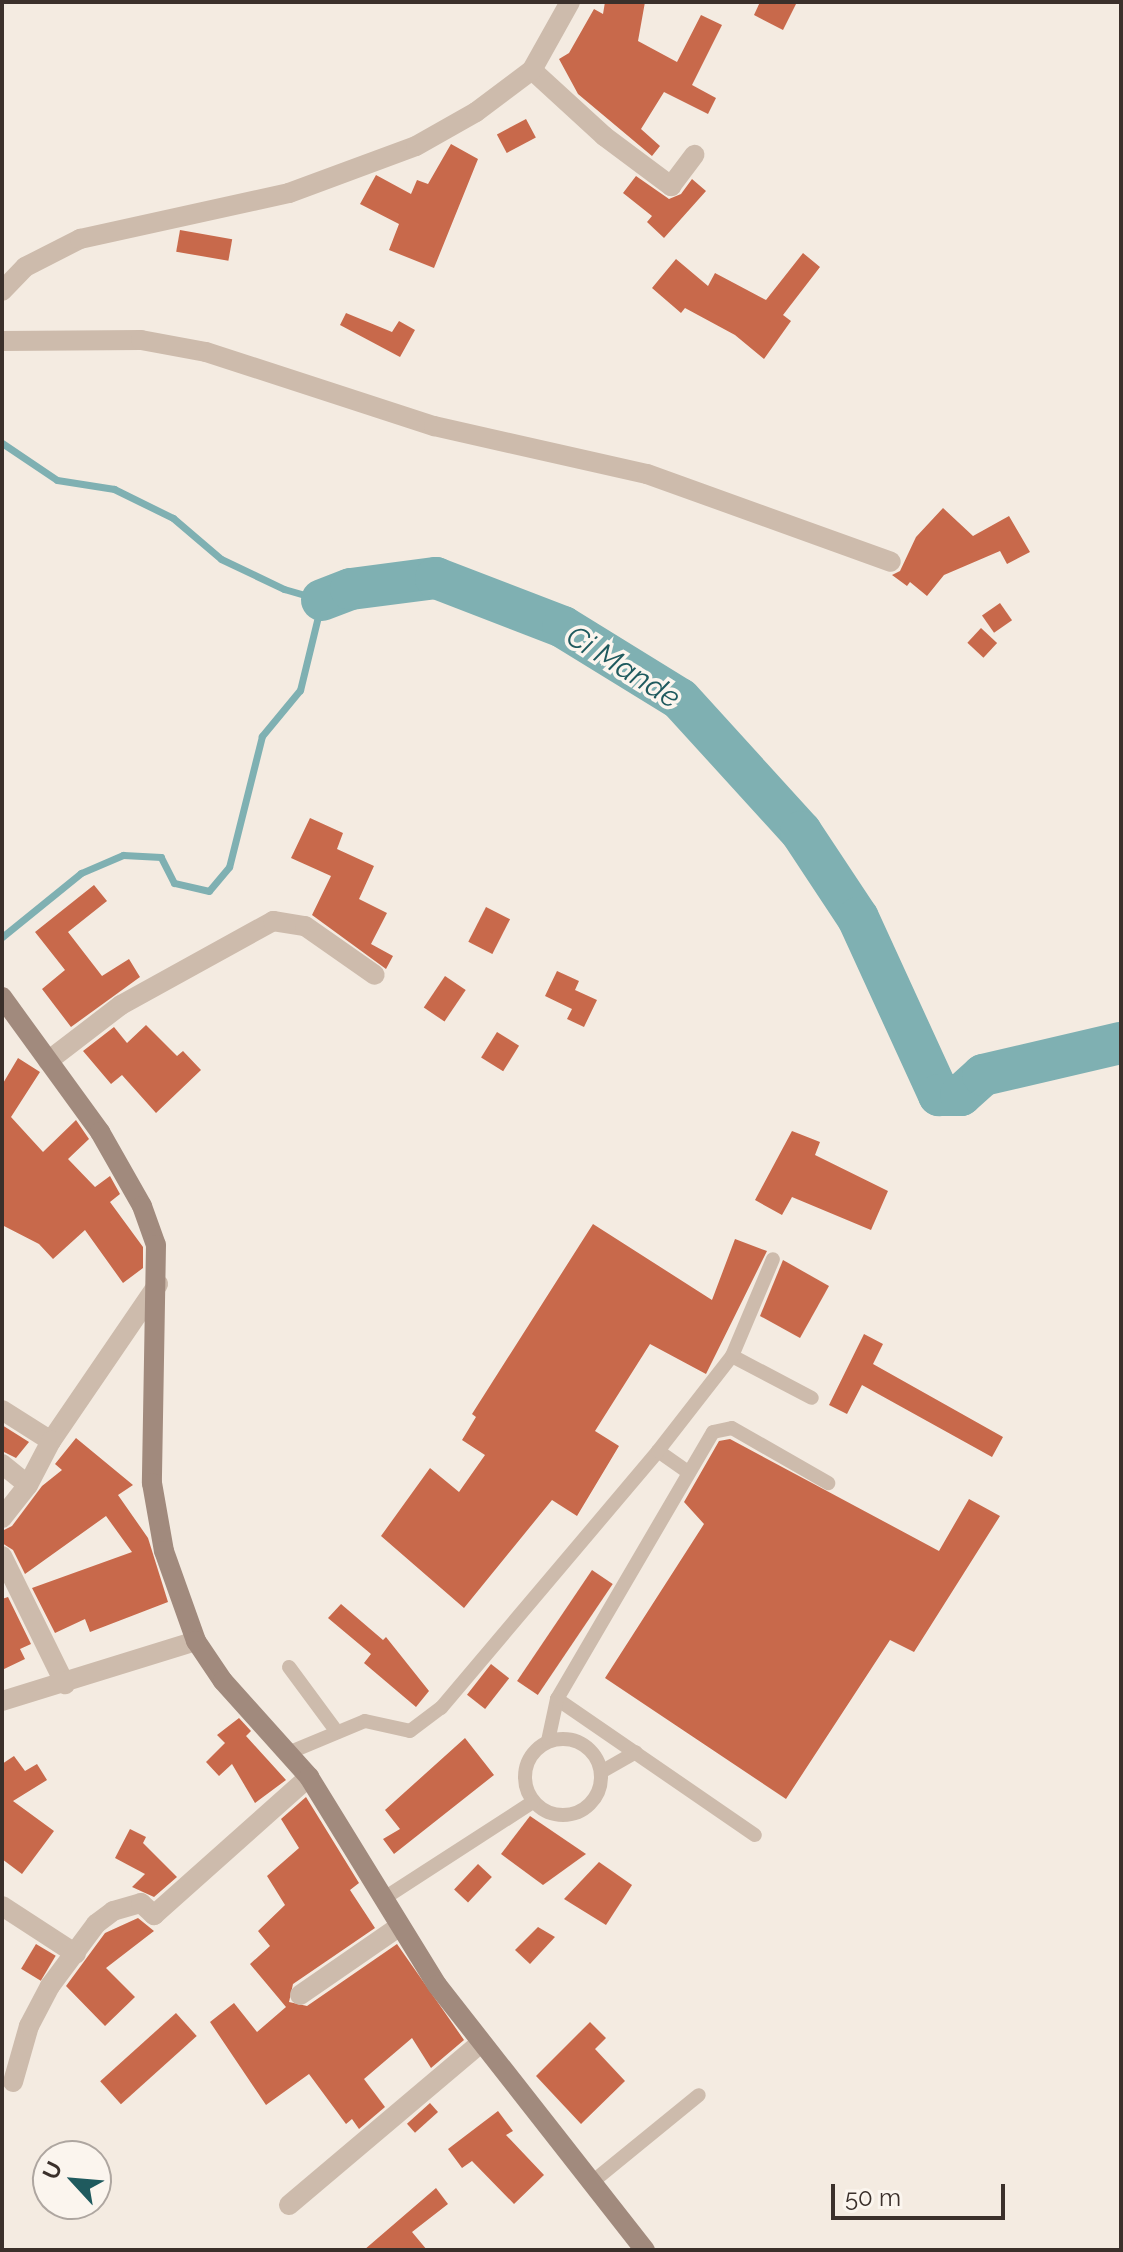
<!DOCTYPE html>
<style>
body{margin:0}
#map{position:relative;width:1123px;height:2252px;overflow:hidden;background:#f4ebe1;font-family:Raleway,sans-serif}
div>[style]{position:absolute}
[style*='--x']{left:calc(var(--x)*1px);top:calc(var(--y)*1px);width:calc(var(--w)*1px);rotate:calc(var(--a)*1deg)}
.stream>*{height:7px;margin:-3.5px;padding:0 3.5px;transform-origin:3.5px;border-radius:3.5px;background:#7fb0b2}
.river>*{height:42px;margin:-21px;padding:0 21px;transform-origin:21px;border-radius:21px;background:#7fb0b2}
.building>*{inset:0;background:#c8694b;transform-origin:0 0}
.service>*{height:14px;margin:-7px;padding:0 7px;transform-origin:7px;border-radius:7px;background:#cdbbac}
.service>.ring{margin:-7px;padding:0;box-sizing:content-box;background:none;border:14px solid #cdbbac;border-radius:50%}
.minor>*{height:20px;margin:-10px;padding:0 10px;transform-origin:10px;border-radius:10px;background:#cdbbac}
.tertiary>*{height:20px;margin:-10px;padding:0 10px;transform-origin:10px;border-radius:10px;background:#cdbbac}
.secondary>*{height:20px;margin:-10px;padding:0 10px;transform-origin:10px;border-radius:10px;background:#a18a7d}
span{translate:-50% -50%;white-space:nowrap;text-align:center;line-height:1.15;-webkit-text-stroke:7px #fbf5ee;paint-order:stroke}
.water-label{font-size:30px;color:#1f5a5e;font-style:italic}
.frame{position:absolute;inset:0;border:4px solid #3b302b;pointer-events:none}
.north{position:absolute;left:32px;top:2140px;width:80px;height:80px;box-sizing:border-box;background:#fbf5ee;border:2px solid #aea6a0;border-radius:50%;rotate:296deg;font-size:22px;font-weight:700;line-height:32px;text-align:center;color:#3b302b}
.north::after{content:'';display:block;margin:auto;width:28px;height:36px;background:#1f5a5e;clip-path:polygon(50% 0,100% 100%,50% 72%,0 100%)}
.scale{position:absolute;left:831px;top:2184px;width:174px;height:36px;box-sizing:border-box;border:4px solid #3b302b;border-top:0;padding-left:10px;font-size:24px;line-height:28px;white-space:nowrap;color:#3b302b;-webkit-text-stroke:6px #fbf5ee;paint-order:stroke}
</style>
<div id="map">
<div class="stream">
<i style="--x:2;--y:443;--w:66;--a:33.9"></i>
<i style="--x:57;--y:480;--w:58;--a:9"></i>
<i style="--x:114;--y:489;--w:66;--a:26.2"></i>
<i style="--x:173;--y:518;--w:63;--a:40.5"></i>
<i style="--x:221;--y:559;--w:70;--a:25.5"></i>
<i style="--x:284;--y:589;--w:40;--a:16"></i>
<i style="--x:322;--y:600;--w:93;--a:103.7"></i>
<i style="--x:300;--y:690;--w:60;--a:129.6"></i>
<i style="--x:262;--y:736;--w:135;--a:104.1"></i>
<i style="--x:229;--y:867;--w:31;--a:130"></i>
<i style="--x:209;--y:891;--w:36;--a:-167"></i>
<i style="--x:174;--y:883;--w:29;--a:-117"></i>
<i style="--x:161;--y:857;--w:38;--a:-177"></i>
<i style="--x:123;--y:855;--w:46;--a:156.8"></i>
<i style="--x:81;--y:873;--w:102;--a:141"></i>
</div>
<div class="river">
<i style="--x:322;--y:600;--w:31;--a:-21"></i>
<i style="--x:351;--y:589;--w:86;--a:-7.4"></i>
<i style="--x:436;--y:578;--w:136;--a:21.1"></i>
<i style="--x:563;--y:627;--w:137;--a:31.6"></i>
<i style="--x:680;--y:699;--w:180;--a:47.7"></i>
<i style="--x:801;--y:832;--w:103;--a:56.5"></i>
<i style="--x:858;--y:918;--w:195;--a:65.4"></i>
<i style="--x:939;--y:1095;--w:22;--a:0"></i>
<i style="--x:961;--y:1095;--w:30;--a:-42"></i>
<i style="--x:983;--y:1075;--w:142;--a:-13.1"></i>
</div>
<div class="building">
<i style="clip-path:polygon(605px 2px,645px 2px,638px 41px,677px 62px,701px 15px,722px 25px,692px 85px,716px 98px,708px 114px,664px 92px,641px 129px,660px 146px,652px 156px,578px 94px,559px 59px,569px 53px,594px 9px,603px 14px)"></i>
<i style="clip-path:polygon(760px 2px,797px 2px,783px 30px,754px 15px)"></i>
<i style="left:526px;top:119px;width:21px;height:33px;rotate:62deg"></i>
<i style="clip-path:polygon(451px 144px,478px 159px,434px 268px,389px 250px,399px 224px,360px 204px,376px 175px,411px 194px,417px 180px,428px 184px)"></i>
<i style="clip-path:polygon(636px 176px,669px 199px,681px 194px,692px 179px,706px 191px,664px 238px,647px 222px,652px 216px,623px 193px)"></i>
<i style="left:180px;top:230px;width:53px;height:22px;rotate:10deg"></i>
<i style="clip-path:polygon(803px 253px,820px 267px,783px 315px,791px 321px,764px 359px,735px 335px,685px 308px,681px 313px,652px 288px,676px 259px,708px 286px,715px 273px,766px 300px)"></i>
<i style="clip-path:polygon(346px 313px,392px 332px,399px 321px,415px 330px,400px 357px,340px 325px)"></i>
<i style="clip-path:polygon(943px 508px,973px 536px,1009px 516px,1030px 552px,1007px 564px,1000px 551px,944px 575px,927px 596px,910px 582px,907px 586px,892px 575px,900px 571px,916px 537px)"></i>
<i style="left:1000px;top:603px;width:21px;height:22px;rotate:55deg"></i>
<i style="left:981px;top:628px;width:22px;height:20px;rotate:43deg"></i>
<i style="clip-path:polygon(310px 818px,343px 833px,337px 849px,374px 866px,359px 899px,387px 913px,371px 944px,393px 956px,386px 969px,312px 915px,331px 876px,291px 858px)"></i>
<i style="clip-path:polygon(94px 885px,107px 901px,68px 932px,102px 976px,129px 959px,140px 977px,71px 1027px,42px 989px,65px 970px,35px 932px)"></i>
<i style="left:486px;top:907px;width:27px;height:39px;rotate:27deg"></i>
<i style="clip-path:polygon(557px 971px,579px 981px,575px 990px,597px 1000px,584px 1027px,567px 1019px,572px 1009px,545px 996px)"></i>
<i style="left:445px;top:976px;width:25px;height:38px;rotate:34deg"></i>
<i style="clip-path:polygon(146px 1025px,177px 1056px,183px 1051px,201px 1070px,156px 1113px,122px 1075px,111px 1084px,83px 1051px,114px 1027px,127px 1043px)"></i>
<i style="left:497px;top:1032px;width:26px;height:30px;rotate:32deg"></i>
<i style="clip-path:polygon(18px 1058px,40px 1072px,11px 1117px,43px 1152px,76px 1120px,89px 1139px,68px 1159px,95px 1187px,110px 1176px,120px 1194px,110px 1202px,143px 1247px,143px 1268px,123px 1283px,85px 1230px,53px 1259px,39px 1244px,2px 1225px,2px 1085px)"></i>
<i style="clip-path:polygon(792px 1131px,820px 1142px,815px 1155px,888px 1191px,871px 1230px,792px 1197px,782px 1215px,755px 1200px)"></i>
<i style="clip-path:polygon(593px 1224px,712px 1300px,735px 1239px,767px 1251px,706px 1374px,650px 1344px,595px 1431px,619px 1446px,577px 1516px,552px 1500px,464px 1608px,381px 1536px,430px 1468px,459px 1492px,485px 1455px,462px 1440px,476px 1417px,472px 1414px)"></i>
<i style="clip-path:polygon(783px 1260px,829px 1286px,800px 1338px,760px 1316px)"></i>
<i style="clip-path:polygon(864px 1334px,883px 1344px,873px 1364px,1003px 1437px,992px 1457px,862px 1385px,847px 1414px,829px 1405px)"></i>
<i style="clip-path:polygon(2px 1425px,29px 1442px,16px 1458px,2px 1451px)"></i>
<i style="clip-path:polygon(76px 1438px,133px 1485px,118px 1495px,148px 1538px,168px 1602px,90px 1632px,85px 1619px,55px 1633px,32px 1588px,132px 1552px,106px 1516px,25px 1574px,13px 1550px,2px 1543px,2px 1531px,12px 1526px,42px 1486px,62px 1470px,55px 1464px)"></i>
<i style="clip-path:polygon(730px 1439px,939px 1551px,969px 1499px,1000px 1516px,914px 1652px,890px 1640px,786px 1799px,605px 1678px,704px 1524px,684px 1502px,719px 1441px)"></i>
<i style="left:592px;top:1570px;width:25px;height:134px;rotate:34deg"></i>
<i style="clip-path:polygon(8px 1597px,31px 1644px,20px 1649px,25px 1659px,2px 1670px,2px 1599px)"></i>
<i style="clip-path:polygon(341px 1604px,383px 1640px,386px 1637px,429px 1691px,416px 1707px,364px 1663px,371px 1654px,328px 1618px)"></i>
<i style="left:491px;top:1664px;width:23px;height:39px;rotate:38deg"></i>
<i style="clip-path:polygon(239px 1718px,251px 1731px,246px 1736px,286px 1780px,255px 1803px,232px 1764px,219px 1776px,206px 1762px,225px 1743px,217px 1735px)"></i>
<i style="clip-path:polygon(465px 1738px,494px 1775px,394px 1854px,383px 1839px,400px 1829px,385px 1810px)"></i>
<i style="clip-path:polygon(14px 1756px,25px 1771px,37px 1764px,47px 1780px,13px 1801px,54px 1831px,22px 1874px,2px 1859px,2px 1764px)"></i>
<i style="clip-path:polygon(306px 1797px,359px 1883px,350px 1890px,375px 1928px,293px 1984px,289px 2002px,307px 2006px,397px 1944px,464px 2040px,431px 2068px,412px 2038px,364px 2079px,385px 2107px,359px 2129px,352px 2119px,346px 2124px,309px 2074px,266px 2105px,210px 2022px,234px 2003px,257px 2032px,286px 2007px,250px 1964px,270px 1946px,258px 1931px,285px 1905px,267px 1876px,299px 1848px,281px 1819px)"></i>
<i style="clip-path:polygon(530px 1816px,586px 1854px,543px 1885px,501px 1854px)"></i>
<i style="clip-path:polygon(130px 1829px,146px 1837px,143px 1843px,177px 1877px,154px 1897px,132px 1887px,145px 1874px,115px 1858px)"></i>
<i style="clip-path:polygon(599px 1862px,632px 1885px,606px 1925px,564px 1899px)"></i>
<i style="left:478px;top:1864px;width:19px;height:35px;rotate:43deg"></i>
<i style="clip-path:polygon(138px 1918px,154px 1931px,106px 1968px,135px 1997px,105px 2026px,66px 1986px,105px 1933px)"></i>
<i style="clip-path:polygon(538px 1927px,555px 1937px,530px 1964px,515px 1950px)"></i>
<i style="left:36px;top:1944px;width:23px;height:29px;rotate:31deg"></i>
<i style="left:176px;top:2013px;width:31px;height:102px;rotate:48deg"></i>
<i style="clip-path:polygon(590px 2022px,606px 2038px,595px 2049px,625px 2081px,581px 2124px,536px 2076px)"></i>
<i style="left:430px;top:2103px;width:12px;height:31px;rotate:48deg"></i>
<i style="clip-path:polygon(498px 2111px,513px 2131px,506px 2135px,544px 2175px,514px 2204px,472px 2161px,462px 2168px,448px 2149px)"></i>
<i style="clip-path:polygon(436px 2188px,448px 2204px,412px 2232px,427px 2250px,364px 2250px)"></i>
</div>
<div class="service">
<i style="--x:732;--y:1356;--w:90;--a:27.7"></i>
<i style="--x:658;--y:1451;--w:37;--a:35"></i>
<i style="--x:289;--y:1667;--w:81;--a:53.6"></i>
<i style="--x:557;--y:1699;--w:240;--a:34.5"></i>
<i class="ring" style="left:525px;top:1739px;width:62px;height:62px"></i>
<i style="--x:548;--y:1741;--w:43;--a:-77.9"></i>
<i style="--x:557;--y:1699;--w:309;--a:-59.7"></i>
<i style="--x:713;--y:1432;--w:19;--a:-12"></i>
<i style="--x:732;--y:1428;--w:111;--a:29.8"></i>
<i style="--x:288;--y:1753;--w:83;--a:-22.6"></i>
<i style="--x:365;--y:1721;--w:46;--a:12.5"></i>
<i style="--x:410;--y:1731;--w:39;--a:-37"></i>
<i style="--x:441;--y:1708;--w:336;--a:-49.8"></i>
<i style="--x:658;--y:1451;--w:120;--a:-52.1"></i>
<i style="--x:732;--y:1356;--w:105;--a:-67.1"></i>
<i style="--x:601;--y:1772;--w:40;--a:-29.7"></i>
<i style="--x:386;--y:1897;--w:175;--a:-32.9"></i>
<i style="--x:591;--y:2183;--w:139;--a:-39.2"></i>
</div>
<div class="minor">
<i style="--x:532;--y:70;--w:98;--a:42.5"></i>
<i style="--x:604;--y:136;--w:84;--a:36.7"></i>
<i style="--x:671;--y:186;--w:39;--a:-53"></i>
<i style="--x:2;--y:291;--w:33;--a:-46"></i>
<i style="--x:25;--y:267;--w:62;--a:-27"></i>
<i style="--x:80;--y:239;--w:214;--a:-12.4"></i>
<i style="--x:289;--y:193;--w:135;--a:-20.3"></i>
<i style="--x:416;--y:146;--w:69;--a:-29.5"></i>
<i style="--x:476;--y:112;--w:70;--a:-36.9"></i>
<i style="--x:532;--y:70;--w:78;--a:-60.8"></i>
<i style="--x:2;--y:341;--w:139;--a:-0.4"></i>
<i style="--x:141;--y:340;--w:66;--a:10.5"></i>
<i style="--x:206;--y:352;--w:240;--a:18"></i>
<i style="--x:434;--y:426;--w:218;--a:12.7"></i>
<i style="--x:647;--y:474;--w:259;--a:19.8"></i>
<i style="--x:48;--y:1061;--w:92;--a:-37.5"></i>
<i style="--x:121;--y:1005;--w:174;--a:-28.9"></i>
<i style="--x:273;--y:921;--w:32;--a:9"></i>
<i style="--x:305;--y:926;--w:85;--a:35"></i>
<i style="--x:2;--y:1410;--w:58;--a:32.3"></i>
<i style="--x:51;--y:1441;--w:190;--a:-55.7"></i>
<i style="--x:2;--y:1464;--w:33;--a:39"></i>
<i style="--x:2;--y:1518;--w:42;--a:-51.8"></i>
<i style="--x:28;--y:1485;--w:50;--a:-62.4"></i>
<i style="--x:2;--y:1556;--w:143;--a:63.8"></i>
<i style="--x:2;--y:1906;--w:88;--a:33"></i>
<i style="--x:300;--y:1995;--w:121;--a:-34.6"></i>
<i style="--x:13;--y:2082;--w:58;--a:-74.1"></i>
<i style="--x:29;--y:2026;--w:45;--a:-62.3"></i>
<i style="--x:50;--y:1986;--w:77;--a:-53.4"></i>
<i style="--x:96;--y:1924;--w:21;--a:-37"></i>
<i style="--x:113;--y:1911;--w:29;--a:-16"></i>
<i style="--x:141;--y:1903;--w:18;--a:43"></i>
<i style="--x:154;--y:1915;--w:208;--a:-41.7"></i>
<i style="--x:289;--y:2205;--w:251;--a:-40.2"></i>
</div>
<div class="tertiary">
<i style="--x:2;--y:1701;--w:203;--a:-17.2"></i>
</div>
<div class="secondary">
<i style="--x:2;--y:997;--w:167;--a:54"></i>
<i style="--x:100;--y:1132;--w:85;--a:60.4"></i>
<i style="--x:142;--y:1206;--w:41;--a:70.3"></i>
<i style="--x:156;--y:1245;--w:238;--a:91"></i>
<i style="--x:152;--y:1483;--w:69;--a:80"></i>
<i style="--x:164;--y:1551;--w:96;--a:70.4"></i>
<i style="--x:196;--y:1641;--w:48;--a:56"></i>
<i style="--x:223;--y:1681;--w:129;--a:48.1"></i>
<i style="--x:309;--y:1777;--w:244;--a:58.4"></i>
<i style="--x:437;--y:1985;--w:337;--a:51.9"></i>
</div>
<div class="water-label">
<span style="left:623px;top:667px;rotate:32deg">Ci Mande</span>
</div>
<div class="frame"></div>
<div class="north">U</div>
<div class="scale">50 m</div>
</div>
